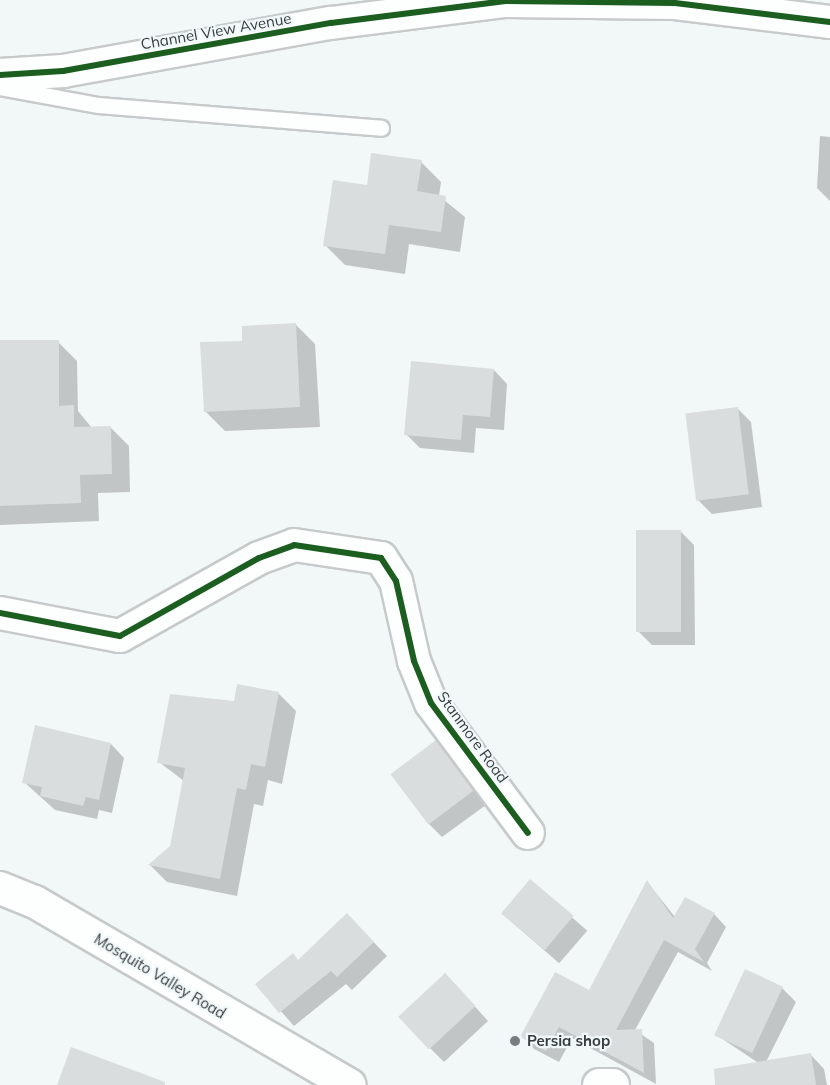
<!DOCTYPE html>
<style>
body{margin:0}
#map{position:relative;width:830px;height:1085px;overflow:hidden;background:#f2f7f7;font-family:Mulish,sans-serif}
div>[style]{position:absolute}
[style*='--x']{left:calc(var(--x)*1px);top:calc(var(--y)*1px);width:calc(var(--w)*1px);rotate:calc(var(--a)*1deg)}
.shadow>*{inset:0;background:#0003;transform-origin:0 0}
.building>*{inset:0;background:#d9ddde;transform-origin:0 0}
.roads{filter:drop-shadow(2px 0 #c7cacb) drop-shadow(-2px 0 #c7cacb) drop-shadow(0 2px #c7cacb) drop-shadow(0 -2px #c7cacb)}
.lane>*{height:15px;margin:-7.5px;padding:0 7.5px;transform-origin:7.5px;border-radius:7.5px;background:#fdfefe}
.street>*{height:32px;margin:-16px;padding:0 16px;transform-origin:16px;border-radius:16px;background:#fdfefe}
.cycleway>*{height:6px;margin:-3px;padding:0 3px;transform-origin:3px;border-radius:3px;background:#1b5e20}
.dots>*{width:16px;height:16px;translate:-50% -50%;box-sizing:border-box;border:3px solid #f0f8f9;border-radius:50%}
span{translate:-50% -50%;white-space:nowrap;text-align:center;line-height:1.15;-webkit-text-stroke:4.5px #f0f8f9;paint-order:stroke}
.street-label{font-size:15px;color:#393c3d}
.poi-label{font-size:15px;color:#393c3d;font-weight:700}
.left{translate:0 -50%;text-align:left}
</style>
<div id="map">
<div class="shadow">
<i style="clip-path:polygon(820px 136px,830px 137px,830px 201px,817px 188px)"></i>
<i style="clip-path:polygon(421px 162px,441px 182px,439px 196px,465px 217px,460px 252px,409px 244px,405px 274px,345px 265px,325px 245px,368px 186px)"></i>
<i style="clip-path:polygon(295px 324px,315px 344px,320px 427px,225px 431px,205px 411px,244px 342px)"></i>
<i style="clip-path:polygon(0 342px,58px 342px,77px 361px,78px 411px,92px 428px,110px 427px,129px 446px,130px 492px,98px 493px,99px 521px,0 525px)"></i>
<i style="clip-path:polygon(494px 370px,507px 384px,504px 430px,476px 428px,474px 453px,420px 448px,406px 434px)"></i>
<i style="clip-path:polygon(737px 408px,751px 422px,762px 507px,712px 514px,698px 500px)"></i>
<i style="clip-path:polygon(680px 531px,694px 545px,695px 645px,652px 645px,638px 631px)"></i>
<i style="clip-path:polygon(279px 694px,296px 711px,282px 784px,268px 780px,263px 806px,254px 804px,237px 896px,167px 882px,150px 865px,172px 847px,184px 781px,159px 762px,235px 703px)"></i>
<i style="clip-path:polygon(436px 742px,486px 805px,442px 837px,428px 823px)"></i>
<i style="clip-path:polygon(111px 744px,124px 758px,112px 813px,99px 810px,97px 819px,55px 810px,24px 782px)"></i>
<i style="left:530px;top:881px;width:76px;height:43px;rotate:41deg"></i>
<i style="clip-path:polygon(648px 883px,675px 917px,714px 914px,726px 927px,707px 963px,712px 971px,678px 952px,635px 1030px,654px 1043px,656px 1084px,572px 1038px,559px 1062px,534px 1049px,522px 1036px,590px 992px)"></i>
<i style="clip-path:polygon(361px 929px,387px 956px,352px 990px,346px 984px,294px 1026px,257px 984px)"></i>
<i style="clip-path:polygon(782px 988px,796px 1002px,766px 1062px,811px 1055px,824px 1069px,827px 1085px,761px 1085px,757px 1062px,715px 1034px)"></i>
<i style="clip-path:polygon(459px 989px,488px 1021px,444px 1062px,430px 1048px)"></i>
</div>
<div class="building">
<i style="clip-path:polygon(371px 153px,422px 160px,417px 191px,446px 196px,441px 232px,389px 225px,385px 254px,323px 246px,333px 180px,367px 185px)"></i>
<i style="clip-path:polygon(296px 323px,300px 407px,204px 412px,200px 342px,242px 341px,242px 326px)"></i>
<i style="clip-path:polygon(0 340px,59px 340px,59px 406px,74px 405px,74px 427px,111px 426px,112px 474px,80px 475px,81px 503px,0 506px)"></i>
<i style="clip-path:polygon(411px 361px,494px 369px,490px 417px,463px 415px,461px 440px,404px 435px)"></i>
<i style="left:738px;top:407px;width:88px;height:53px;rotate:83deg"></i>
<i style="left:636px;top:530px;width:45px;height:102px"></i>
<i style="clip-path:polygon(237px 684px,279px 692px,265px 767px,251px 764px,246px 790px,237px 788px,220px 879px,148px 865px,170px 846px,185px 768px,157px 763px,170px 694px,234px 701px)"></i>
<i style="clip-path:polygon(35px 725px,111px 743px,99px 800px,86px 797px,83px 806px,40px 796px,42px 787px,22px 783px)"></i>
<i style="left:436px;top:740px;width:63px;height:57px;rotate:53deg"></i>
<i style="left:530px;top:879px;width:57px;height:45px;rotate:40deg"></i>
<i style="clip-path:polygon(647px 880px,673px 918px,685px 897px,715px 913px,695px 949px,704px 962px,664px 940px,616px 1030px,642px 1029px,644px 1073px,559px 1027px,546px 1051px,520px 1037px,555px 972px,589px 990px)"></i>
<i style="clip-path:polygon(347px 913px,374px 942px,337px 977px,331px 971px,279px 1013px,255px 984px,293px 953px,298px 960px)"></i>
<i style="left:745px;top:969px;width:42px;height:73px;rotate:25deg"></i>
<i style="left:445px;top:973px;width:45px;height:64px;rotate:47deg"></i>
<i style="clip-path:polygon(71px 1047px,165px 1082px,165px 1085px,57px 1085px)"></i>
<i style="clip-path:polygon(811px 1053px,816px 1085px,715px 1085px,714px 1069px)"></i>
</div>
<div class="roads">
<div class="lane">
<i style="--x:0;--y:87;--w:100;--a:10.4"></i>
<i style="--x:98;--y:105;--w:284;--a:4.6"></i>
</div>
<div class="street">
<i style="--x:0;--y:75;--w:63;--a:-3.6"></i>
<i style="--x:63;--y:71;--w:272;--a:-10.2"></i>
<i style="--x:331;--y:23;--w:176;--a:-7.2"></i>
<i style="--x:506;--y:1;--w:169;--a:0.7"></i>
<i style="--x:675;--y:3;--w:156;--a:7"></i>
<i style="--x:0;--y:613;--w:122;--a:10.9"></i>
<i style="--x:120;--y:636;--w:159;--a:-29.3"></i>
<i style="--x:259;--y:558;--w:37;--a:-20"></i>
<i style="--x:294;--y:545;--w:88;--a:8.5"></i>
<i style="--x:381;--y:558;--w:27;--a:57"></i>
<i style="--x:396;--y:581;--w:82;--a:77.3"></i>
<i style="--x:414;--y:661;--w:45;--a:68"></i>
<i style="--x:431;--y:703;--w:162;--a:53.3"></i>
<i style="--x:0;--y:888;--w:38;--a:22"></i>
<i style="--x:35;--y:902;--w:364;--a:30.2"></i>
<i style="--x:599;--y:1085;--w:14;--a:0"></i>
</div>
</div>
<div class="cycleway">
<i style="--x:0;--y:75;--w:63;--a:-3.6"></i>
<i style="--x:63;--y:71;--w:272;--a:-10.2"></i>
<i style="--x:331;--y:23;--w:176;--a:-7.2"></i>
<i style="--x:506;--y:1;--w:169;--a:0.7"></i>
<i style="--x:675;--y:3;--w:156;--a:7"></i>
<i style="--x:0;--y:613;--w:122;--a:10.9"></i>
<i style="--x:120;--y:636;--w:159;--a:-29.3"></i>
<i style="--x:259;--y:558;--w:37;--a:-20"></i>
<i style="--x:294;--y:545;--w:88;--a:8.5"></i>
<i style="--x:381;--y:558;--w:27;--a:57"></i>
<i style="--x:396;--y:581;--w:82;--a:77.3"></i>
<i style="--x:414;--y:661;--w:45;--a:68"></i>
<i style="--x:431;--y:703;--w:162;--a:53.3"></i>
</div>
<div class="dots">
<i style="left:515px;top:1041px;background:#7a7d7e"></i>
</div>
<div class="street-label">
<span style="left:216px;top:31px;rotate:-10deg">Channel View Avenue</span>
<span style="left:473px;top:737px;rotate:54deg">Stanmore Road</span>
<span style="left:160px;top:976px;rotate:31deg">Mosquito Valley Road</span>
</div>
<div class="poi-label">
<span class="left" style="left:527px;top:1041px">Persia shop</span>
</div>
</div>
